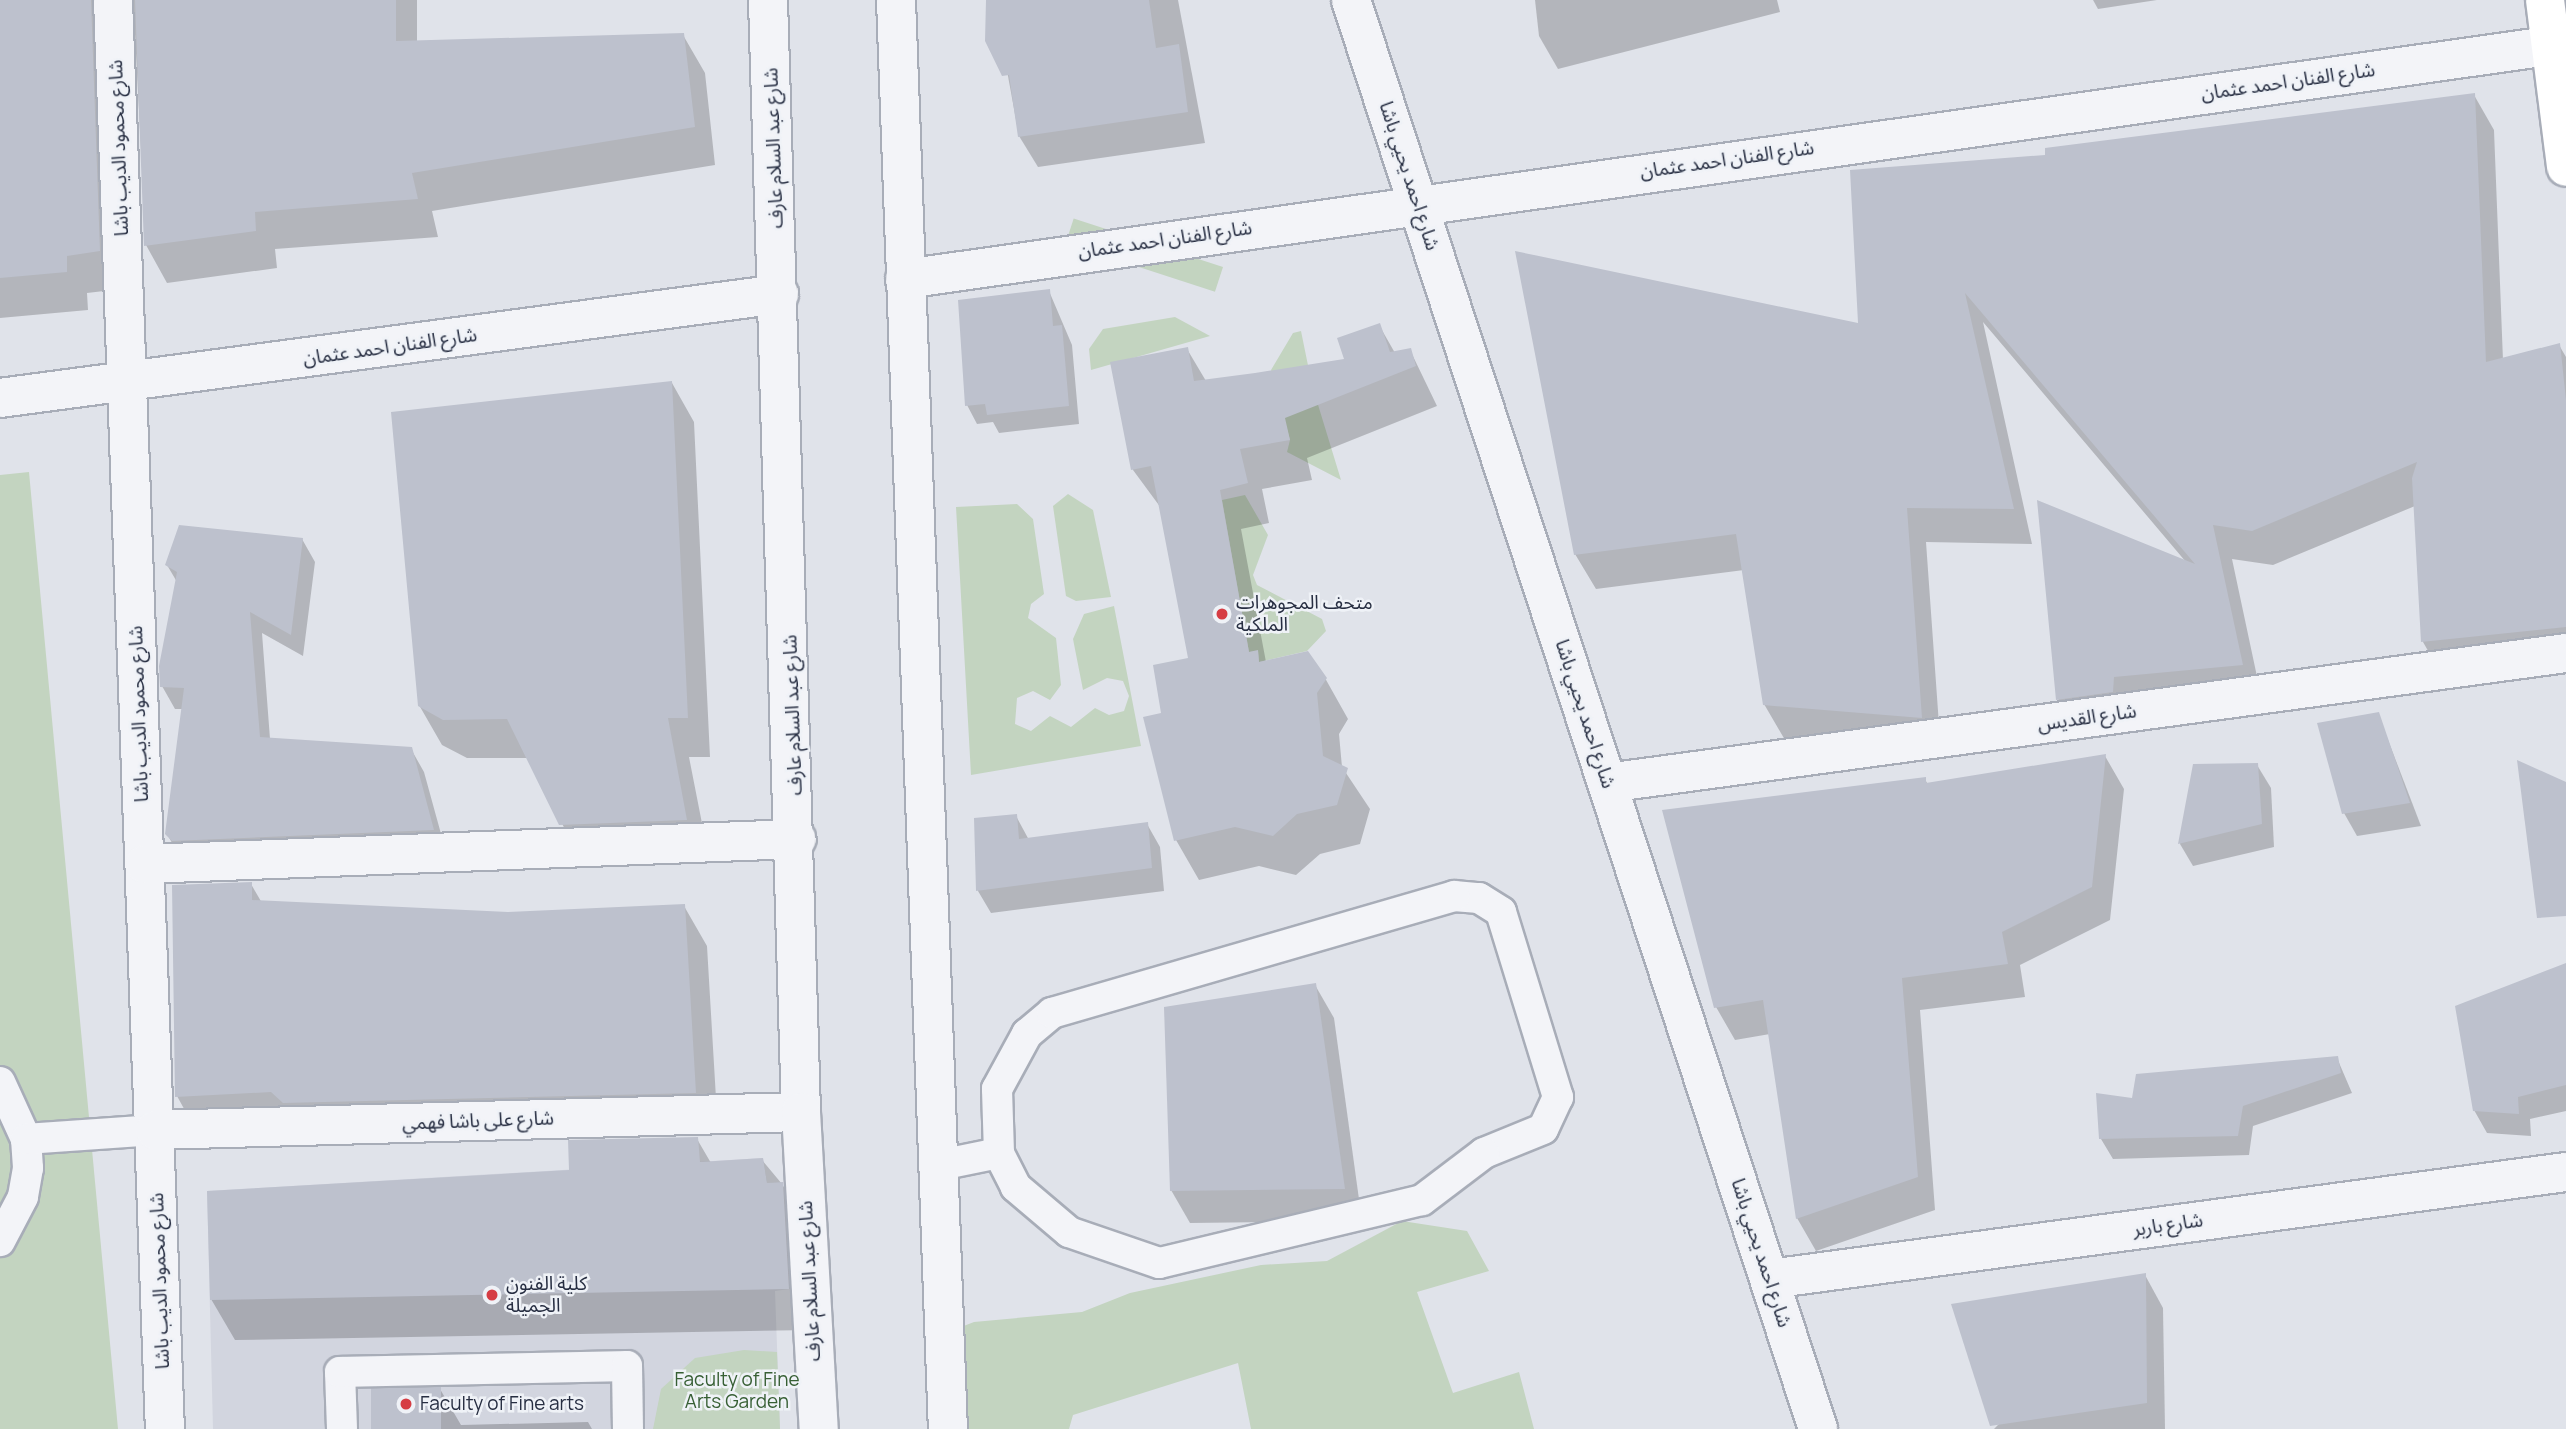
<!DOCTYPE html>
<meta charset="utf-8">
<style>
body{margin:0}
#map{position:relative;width:2566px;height:1429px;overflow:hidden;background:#e0e3ea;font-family:Manrope,"Noto Sans Arabic",sans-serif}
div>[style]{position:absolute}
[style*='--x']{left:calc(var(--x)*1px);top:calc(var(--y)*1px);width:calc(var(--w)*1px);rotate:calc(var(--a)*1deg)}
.built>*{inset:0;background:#d2d5df}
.green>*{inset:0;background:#c3d4c0;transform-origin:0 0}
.shadow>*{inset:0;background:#0003}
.building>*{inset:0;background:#bdc1cd;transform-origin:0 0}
.roads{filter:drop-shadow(2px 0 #a8adb8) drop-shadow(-2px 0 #a8adb8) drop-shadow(0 2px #a8adb8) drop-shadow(0 -2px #a8adb8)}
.service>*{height:30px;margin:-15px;padding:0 15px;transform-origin:15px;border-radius:15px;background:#f3f4f8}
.minor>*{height:38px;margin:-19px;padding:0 19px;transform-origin:19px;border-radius:19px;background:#f3f4f8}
.tertiary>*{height:38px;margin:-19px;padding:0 19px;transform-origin:19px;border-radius:19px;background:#f3f4f8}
.primary>*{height:38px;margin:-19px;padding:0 19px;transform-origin:19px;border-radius:19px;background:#fff}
.dots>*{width:19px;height:19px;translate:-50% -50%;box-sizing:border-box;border:4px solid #eff2f7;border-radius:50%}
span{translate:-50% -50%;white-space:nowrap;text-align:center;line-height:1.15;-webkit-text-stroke:5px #eff2f7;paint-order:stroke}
.street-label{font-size:19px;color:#272e42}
.poi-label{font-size:19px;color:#272e42}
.left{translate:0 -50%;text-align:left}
.park-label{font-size:19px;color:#375f34}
</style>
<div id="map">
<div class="built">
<i style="clip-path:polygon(763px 1158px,767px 1183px,791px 1182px,796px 1288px,775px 1291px,780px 1429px,213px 1429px,207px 1191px)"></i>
</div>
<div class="green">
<i style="left:1223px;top:267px;width:26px;height:157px;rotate:108deg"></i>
<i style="clip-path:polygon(1175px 317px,1210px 336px,1091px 370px,1089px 349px,1103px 329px)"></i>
<i style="clip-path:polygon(1301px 331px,1312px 385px,1341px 480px,1287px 452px,1290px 440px,1271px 370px,1293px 333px)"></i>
<i style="clip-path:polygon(29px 472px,118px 1429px,0 1429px,0 475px)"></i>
<i style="clip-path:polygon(1068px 494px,1093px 510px,1111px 597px,1076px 601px,1066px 596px,1053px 506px)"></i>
<i style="clip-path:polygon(1245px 495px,1268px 535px,1253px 575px,1257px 585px,1322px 619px,1326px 631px,1307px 651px,1259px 662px,1258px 651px,1249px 652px,1222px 500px)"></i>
<i style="clip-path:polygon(1017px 504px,1033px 519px,1044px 594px,1031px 604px,1028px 618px,1056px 638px,1061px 685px,1050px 700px,1033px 691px,1017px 698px,1015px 724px,1031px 731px,1050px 716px,1071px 727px,1095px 708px,1109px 715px,1124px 711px,1129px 696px,1123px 681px,1107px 678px,1083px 690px,1073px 639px,1084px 614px,1114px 606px,1141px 746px,971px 775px,956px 507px)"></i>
<i style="clip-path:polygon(1402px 1221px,1467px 1231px,1489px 1271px,1417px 1292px,1453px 1393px,1519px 1372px,1534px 1429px,1251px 1429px,1238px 1363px,1073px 1415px,1069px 1429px,951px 1429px,943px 1334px,974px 1322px,1082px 1312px,1130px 1293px,1261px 1265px,1327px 1261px)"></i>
<i style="clip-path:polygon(744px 1350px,777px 1352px,780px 1429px,653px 1429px,661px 1389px,695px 1358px)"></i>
</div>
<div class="shadow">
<i style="clip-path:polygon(0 0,417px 0,417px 43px,683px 35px,705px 73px,715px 165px,432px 211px,438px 237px,275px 249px,277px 268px,167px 283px,146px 245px,134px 15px,115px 27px,121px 289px,87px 293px,88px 310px,0 318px)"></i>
<i style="clip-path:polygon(994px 0,1178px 0,1205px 143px,1038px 167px,1019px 136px)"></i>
<i style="clip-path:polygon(1535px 0,1777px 0,1780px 12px,1558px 69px,1539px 36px)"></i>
<i style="clip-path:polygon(2093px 0,2157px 0,2098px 9px)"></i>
<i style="clip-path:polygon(2474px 95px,2494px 130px,2503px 360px,2559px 345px,2566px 357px,2566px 664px,2443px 677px,2423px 642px,2415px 506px,2273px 565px,2232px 559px,2262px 700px,2078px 734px,2058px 700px,2186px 562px,1983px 322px,2032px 544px,1926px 542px,1941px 753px,1785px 740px,1764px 704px,1744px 570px,1596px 589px,1575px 554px,1859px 325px,2047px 156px)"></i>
<i style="clip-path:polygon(1049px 291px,1072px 345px,1079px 424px,999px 433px,993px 422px,977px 424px,967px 405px)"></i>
<i style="clip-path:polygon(1379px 325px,1395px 353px,1410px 350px,1437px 406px,1307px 458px,1312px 480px,1262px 489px,1269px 523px,1241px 529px,1266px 662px,1325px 678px,1348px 719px,1339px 734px,1342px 767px,1370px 809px,1360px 844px,1320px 854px,1296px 875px,1259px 866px,1199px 880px,1176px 840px,1163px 714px,1190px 659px,1161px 508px,1133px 470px,1112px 364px,1187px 349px,1206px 381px,1347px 360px)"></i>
<i style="clip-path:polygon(672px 383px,694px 422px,710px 757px,689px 757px,709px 859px,583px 864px,528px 758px,467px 758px,442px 745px,419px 705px)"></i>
<i style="clip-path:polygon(302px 539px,315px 562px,303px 656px,262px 633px,270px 739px,411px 749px,424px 772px,446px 852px,180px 857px,167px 834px,183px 709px,175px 709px,162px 686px,177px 582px,167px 565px)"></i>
<i style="clip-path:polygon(2378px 714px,2421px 826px,2357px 836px,2344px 813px)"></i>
<i style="clip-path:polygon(2105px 756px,2124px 789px,2110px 920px,2020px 965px,2025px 997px,1920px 1010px,1935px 1210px,1816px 1251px,1797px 1218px,1770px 1034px,1735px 1040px,1716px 1007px,1925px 779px,1928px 785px)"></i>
<i style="clip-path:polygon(2257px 765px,2271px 788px,2274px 847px,2193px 866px,2180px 844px,2195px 766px)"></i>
<i style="clip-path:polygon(1016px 816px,1029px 840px,1147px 824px,1160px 847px,1164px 891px,991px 913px,978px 891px,976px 820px)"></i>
<i style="clip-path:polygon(251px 884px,262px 903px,508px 914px,684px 906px,707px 946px,718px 1132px,199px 1136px,177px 1096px)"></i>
<i style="clip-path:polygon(2566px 964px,2566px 1111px,2530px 1119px,2531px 1136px,2487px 1133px,2474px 1110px)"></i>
<i style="clip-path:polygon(1315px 985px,1334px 1018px,1362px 1221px,1190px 1223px,1171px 1190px)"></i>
<i style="clip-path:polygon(2337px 1058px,2352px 1093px,2253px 1126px,2249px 1155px,2113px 1159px,2101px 1139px,2133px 1100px)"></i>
<i style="clip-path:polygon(697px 1139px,711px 1163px,762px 1160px,782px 1184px,806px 1225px,812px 1330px,235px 1340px,211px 1299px,571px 1171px)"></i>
<i style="clip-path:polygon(2145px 1275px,2163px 1308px,2165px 1429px,1994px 1429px)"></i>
<i style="clip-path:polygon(440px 1389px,461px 1425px,588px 1422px,592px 1429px,374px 1429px)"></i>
</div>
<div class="building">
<i style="clip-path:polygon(0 0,91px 0,100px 251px,67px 256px,67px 272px,0 278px)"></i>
<i style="clip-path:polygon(135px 0,396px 0,396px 41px,684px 33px,695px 127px,412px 173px,418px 199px,255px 212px,256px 231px,144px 246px)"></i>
<i style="clip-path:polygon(986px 0,1149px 0,1156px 48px,1179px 44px,1188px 112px,1018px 137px,1009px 75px,1002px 76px,985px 41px)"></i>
<i style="clip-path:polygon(2475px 93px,2486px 362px,2560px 343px,2566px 400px,2566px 627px,2421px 642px,2412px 478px,2417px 462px,2252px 531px,2213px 525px,2243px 665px,2114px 677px,2113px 692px,2056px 700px,2037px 500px,2195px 564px,1965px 293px,2014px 509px,1907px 508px,1922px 718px,1763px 705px,1736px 534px,1574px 555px,1515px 251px,1858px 323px,1850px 170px,2045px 155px,2045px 148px)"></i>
<i style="clip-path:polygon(1050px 289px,1053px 326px,1062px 325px,1069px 406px,987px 415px,985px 404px,965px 406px,958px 300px)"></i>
<i style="clip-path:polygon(1380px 323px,1390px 352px,1411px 348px,1416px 366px,1285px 418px,1290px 440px,1240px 449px,1248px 483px,1220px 490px,1249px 652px,1258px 650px,1259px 662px,1308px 651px,1327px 678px,1317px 693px,1323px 756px,1348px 768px,1337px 805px,1297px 814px,1273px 836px,1235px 827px,1174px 841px,1143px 717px,1161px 713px,1153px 665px,1188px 658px,1151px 466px,1131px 470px,1110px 362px,1188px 347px,1194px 381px,1255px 373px,1344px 359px,1337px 338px)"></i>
<i style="clip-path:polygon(672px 381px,688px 718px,668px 718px,687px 820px,559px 825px,507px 719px,443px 720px,418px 706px,391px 412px)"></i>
<i style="clip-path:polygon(179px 525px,303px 538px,291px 635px,250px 612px,260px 737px,412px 747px,434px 830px,172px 841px,165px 834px,184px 688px,160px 687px,159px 666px,177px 572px,165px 565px)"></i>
<i style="clip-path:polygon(2379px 712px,2410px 803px,2342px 814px,2317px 723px)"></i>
<i style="clip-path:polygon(2106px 754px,2092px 887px,2002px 932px,2008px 964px,1902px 978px,1918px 1177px,1796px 1219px,1763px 1000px,1714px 1008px,1662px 810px,1926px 777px,1926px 783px)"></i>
<i style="clip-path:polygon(2517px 760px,2566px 782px,2566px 916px,2537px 918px)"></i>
<i style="clip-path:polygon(2258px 763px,2262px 824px,2178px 844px,2193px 764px)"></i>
<i style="clip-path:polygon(1017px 814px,1019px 839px,1148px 822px,1152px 868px,976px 891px,974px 818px)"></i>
<i style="clip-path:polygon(252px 882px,252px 900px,508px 912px,685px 904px,696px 1093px,283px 1103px,271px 1092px,175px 1097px,172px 885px)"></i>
<i style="clip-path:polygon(2566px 963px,2566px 1085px,2518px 1097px,2519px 1114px,2473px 1111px,2455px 1006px)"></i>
<i style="clip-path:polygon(1316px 983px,1345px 1189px,1170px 1191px,1164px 1007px)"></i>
<i style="clip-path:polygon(2338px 1056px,2341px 1073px,2243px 1106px,2238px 1136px,2099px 1139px,2096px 1093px,2132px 1098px,2136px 1074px)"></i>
<i style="clip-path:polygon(698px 1137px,700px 1162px,763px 1158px,767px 1183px,783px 1182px,789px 1289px,210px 1300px,207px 1191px,569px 1170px,568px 1140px)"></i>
<i style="clip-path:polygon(2146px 1273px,2147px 1403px,1990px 1426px,1951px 1304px)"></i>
<i style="left:441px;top:1387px;width:42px;height:70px;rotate:90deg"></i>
</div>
<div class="roads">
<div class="service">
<i style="--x:1454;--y:896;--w:25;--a:5"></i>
<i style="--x:1479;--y:898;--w:26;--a:32"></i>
<i style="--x:1501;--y:912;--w:194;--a:72.9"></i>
<i style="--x:1558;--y:1097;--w:35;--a:115"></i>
<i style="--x:1543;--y:1129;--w:64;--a:157.9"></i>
<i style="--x:1484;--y:1153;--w:78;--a:142.8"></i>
<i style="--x:1422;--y:1200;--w:270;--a:166.5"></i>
<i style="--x:1159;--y:1263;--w:95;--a:-161"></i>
<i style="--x:1069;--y:1232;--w:70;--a:-139.7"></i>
<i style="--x:1016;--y:1187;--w:38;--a:-117"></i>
<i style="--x:999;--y:1153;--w:64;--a:-91.8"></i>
<i style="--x:997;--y:1089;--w:63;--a:-61.4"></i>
<i style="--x:1027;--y:1034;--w:33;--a:-40"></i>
<i style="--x:1052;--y:1013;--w:419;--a:-16.2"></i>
<i style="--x:0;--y:1082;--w:63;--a:65.5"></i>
<i style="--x:26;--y:1139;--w:29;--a:86"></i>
<i style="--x:28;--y:1168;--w:29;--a:100"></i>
<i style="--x:23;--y:1197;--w:50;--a:117.6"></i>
<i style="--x:26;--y:1139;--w:129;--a:-4"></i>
<i style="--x:935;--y:1166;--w:65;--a:-11.5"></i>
<i style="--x:342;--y:1429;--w:57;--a:-92"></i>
<i style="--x:340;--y:1372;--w:287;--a:-1.2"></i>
<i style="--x:627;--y:1366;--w:63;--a:89.1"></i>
</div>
<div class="minor">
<i style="--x:113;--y:0;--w:1430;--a:87.92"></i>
<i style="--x:1351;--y:0;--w:1503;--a:71.9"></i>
<i style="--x:905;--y:279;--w:1660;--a:-8.07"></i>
<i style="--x:0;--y:398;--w:786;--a:-7.6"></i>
<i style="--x:1607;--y:783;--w:968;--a:-7.72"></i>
<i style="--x:145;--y:864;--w:652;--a:-2.2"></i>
<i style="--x:155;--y:1130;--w:646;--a:-1.6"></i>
<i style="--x:1770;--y:1279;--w:803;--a:-7.66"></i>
</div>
<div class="tertiary">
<i style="--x:768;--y:0;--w:1112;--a:88.3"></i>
<i style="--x:801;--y:1112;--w:318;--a:86.8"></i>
<i style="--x:896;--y:0;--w:1430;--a:87.92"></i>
</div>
<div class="primary">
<i style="--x:2545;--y:0;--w:168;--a:82.8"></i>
</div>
</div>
<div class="dots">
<i style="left:1222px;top:614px;background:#d63d44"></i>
<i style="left:492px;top:1295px;background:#d63d44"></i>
<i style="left:406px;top:1404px;background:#d63d44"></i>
</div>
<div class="street-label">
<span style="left:2288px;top:82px;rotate:-8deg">شارع الفنان احمد عثمان</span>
<span style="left:119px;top:148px;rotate:-92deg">شارع محمود الديب باشا</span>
<span style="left:774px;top:148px;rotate:-92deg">شارع عبد السلام عارف</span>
<span style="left:1727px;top:160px;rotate:-8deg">شارع الفنان احمد عثمان</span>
<span style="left:1409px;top:176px;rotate:72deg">شارع احمد يحيي باشا</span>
<span style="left:1165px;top:240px;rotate:-8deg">شارع الفنان احمد عثمان</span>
<span style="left:390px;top:347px;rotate:-8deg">شارع الفنان احمد عثمان</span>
<span style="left:139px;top:714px;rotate:-92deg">شارع محمود الديب باشا</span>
<span style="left:1585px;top:714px;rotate:72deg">شارع احمد يحيي باشا</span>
<span style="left:793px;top:715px;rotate:-92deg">شارع عبد السلام عارف</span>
<span style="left:2087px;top:718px;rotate:-8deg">شارع القديس</span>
<span style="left:478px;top:1121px;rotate:-2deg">شارع على باشا فهمي</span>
<span style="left:2168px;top:1225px;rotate:-8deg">شارع باربر</span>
<span style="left:1761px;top:1253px;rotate:72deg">شارع احمد يحيي باشا</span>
<span style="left:160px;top:1281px;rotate:-92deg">شارع محمود الديب باشا</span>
<span style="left:810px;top:1281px;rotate:-93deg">شارع عبد السلام عارف</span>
</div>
<div class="poi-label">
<span class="left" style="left:1236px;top:614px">متحف المجوهرات<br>الملكية</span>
<span class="left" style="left:506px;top:1295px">كلية الفنون<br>الجميلة</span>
<span class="left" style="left:420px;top:1404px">Faculty of Fine arts</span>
</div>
<div class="park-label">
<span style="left:737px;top:1391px">Faculty of Fine<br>Arts Garden</span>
</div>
</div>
